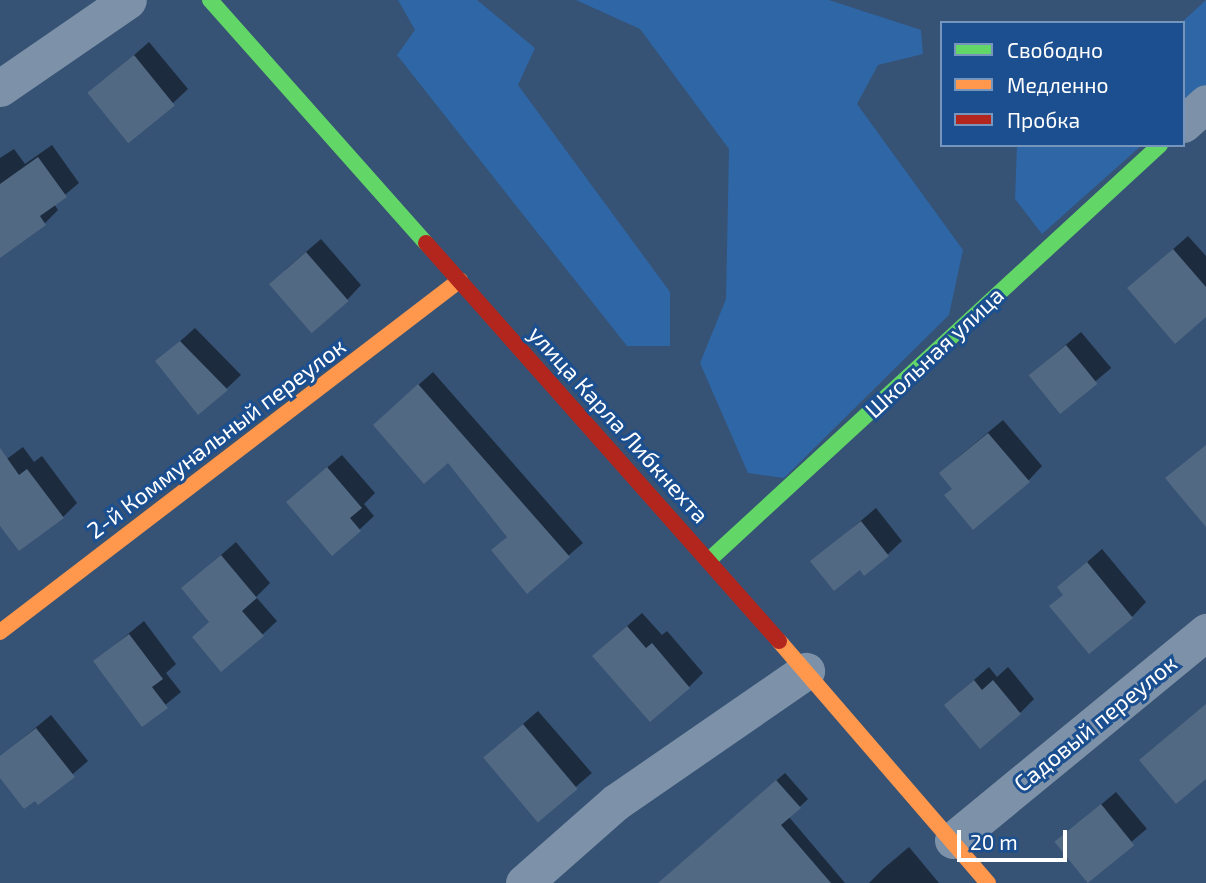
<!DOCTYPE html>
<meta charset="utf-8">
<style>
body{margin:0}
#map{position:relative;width:1206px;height:883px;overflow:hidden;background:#365274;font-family:"Exo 2",sans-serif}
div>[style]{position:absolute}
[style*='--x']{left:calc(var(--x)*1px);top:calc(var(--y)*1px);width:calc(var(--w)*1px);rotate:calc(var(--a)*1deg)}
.green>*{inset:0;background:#2f66a5}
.shadow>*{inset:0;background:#0007;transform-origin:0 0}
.building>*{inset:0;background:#526984;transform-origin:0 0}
.street>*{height:37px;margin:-18.5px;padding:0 18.5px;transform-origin:18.5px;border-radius:18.5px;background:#7d92a8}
.fast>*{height:16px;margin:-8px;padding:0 8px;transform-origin:8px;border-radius:8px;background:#63d668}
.slow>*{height:16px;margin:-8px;padding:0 8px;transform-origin:8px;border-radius:8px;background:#ff974d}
.jam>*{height:16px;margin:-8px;padding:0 8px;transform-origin:8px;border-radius:8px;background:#b3261e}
span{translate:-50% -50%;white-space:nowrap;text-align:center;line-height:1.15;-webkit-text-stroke:6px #1b4f8f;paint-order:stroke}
.street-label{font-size:23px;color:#fff}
.legend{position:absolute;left:940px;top:21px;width:245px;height:126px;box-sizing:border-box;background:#1b4f8f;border:2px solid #7695bc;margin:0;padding:9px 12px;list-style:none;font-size:21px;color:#fff}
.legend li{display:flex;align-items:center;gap:14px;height:35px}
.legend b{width:35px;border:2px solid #7695bc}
.scale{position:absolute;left:957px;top:830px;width:110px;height:32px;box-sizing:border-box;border:4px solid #fff;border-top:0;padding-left:9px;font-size:21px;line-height:24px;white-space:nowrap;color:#fff;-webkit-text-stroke:5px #1b4f8f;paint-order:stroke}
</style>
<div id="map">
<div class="green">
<i style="clip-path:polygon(398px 0,477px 0,535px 48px,518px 85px,670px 292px,670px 346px,627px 346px,397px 55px,415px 30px)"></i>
<i style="clip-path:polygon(576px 0,829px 0,921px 30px,923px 54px,878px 65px,857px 104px,963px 250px,949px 315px,784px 478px,748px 473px,700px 363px,726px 299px,729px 149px,640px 29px)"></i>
<i style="clip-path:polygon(1206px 0,1206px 88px,1183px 109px,1181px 23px)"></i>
<i style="clip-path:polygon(1017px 145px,1142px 145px,1042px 234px,1015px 199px)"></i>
</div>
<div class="shadow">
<i style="clip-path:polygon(149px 42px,188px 89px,173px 103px,91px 93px)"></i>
<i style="clip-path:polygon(52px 145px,79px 183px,54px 204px,58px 210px,45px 223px,0 234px,0 158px,14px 149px,25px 164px)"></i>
<i style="clip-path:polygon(1188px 236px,1206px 256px,1206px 315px,1129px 288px)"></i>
<i style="clip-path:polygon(321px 239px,361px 285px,347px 300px,285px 270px)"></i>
<i style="clip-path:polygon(195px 328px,241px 375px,226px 389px,157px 362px)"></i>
<i style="left:1081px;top:332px;width:47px;height:66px;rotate:50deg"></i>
<i style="clip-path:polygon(433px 372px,583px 543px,527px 591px,493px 550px,508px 536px,449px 461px,389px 411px)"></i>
<i style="clip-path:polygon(1003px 420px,1042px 466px,1028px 481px,954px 488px,956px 459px)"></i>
<i style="clip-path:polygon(23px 447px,34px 462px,42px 456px,77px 503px,63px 517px,0 523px,0 464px)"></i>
<i style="clip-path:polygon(342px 455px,375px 493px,364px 504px,374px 516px,359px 530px,303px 488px)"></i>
<i style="clip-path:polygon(876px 508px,902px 541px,887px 555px,860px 568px,813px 561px)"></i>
<i style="clip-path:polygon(236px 542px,270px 583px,256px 597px,277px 621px,262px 635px,211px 621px,183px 588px)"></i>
<i style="clip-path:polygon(1102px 549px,1146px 602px,1132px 617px,1064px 594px,1059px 587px)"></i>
<i style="clip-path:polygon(642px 613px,662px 635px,667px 631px,703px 673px,689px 687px,609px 642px)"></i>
<i style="clip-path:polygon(144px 621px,176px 664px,166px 673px,181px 692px,142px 724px,95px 661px)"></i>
<i style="clip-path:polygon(989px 667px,997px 677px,1008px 667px,1034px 699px,1020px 713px,961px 691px)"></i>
<i style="left:538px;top:711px;width:82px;height:71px;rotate:49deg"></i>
<i style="clip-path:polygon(51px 715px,88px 761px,39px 803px,0 775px,0 757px)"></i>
<i style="clip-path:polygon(785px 773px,808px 799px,789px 817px,845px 883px,659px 883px)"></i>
<i style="left:1116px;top:792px;width:48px;height:78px;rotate:50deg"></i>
<i style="clip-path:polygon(909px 847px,939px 883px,869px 883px,883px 869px)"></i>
</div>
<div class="building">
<i style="left:134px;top:55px;width:65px;height:60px;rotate:51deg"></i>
<i style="clip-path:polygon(38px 157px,67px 197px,40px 216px,46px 225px,0 258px,0 184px)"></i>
<i style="clip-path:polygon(1173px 249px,1206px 287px,1206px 317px,1175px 344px,1127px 288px)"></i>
<i style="left:306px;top:252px;width:65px;height:49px;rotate:49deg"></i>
<i style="clip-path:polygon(180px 341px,228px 390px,198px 415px,155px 361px)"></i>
<i style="left:1066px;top:345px;width:50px;height:48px;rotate:51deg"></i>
<i style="clip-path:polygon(418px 384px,570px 557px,527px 594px,491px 550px,507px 537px,448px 463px,424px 484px,373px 425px)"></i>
<i style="clip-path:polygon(988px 433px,1030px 482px,973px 530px,944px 495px,952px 489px,939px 473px)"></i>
<i style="clip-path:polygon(1206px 445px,1206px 527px,1165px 478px)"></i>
<i style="clip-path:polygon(0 448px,19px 475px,27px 469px,64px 518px,19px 551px,0 526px)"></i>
<i style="clip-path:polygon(327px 467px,362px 508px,350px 518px,361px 531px,332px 556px,286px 502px)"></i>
<i style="clip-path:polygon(861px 521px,889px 556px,864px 576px,860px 570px,834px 591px,810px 561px)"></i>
<i style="clip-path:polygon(221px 555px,257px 598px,242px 611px,264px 636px,221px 672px,192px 637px,209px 622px,181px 588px)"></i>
<i style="clip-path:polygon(1087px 562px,1133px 618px,1089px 654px,1049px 606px,1063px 595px,1057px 587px)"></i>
<i style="clip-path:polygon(627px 626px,646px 648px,652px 643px,690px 688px,650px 722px,592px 656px)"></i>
<i style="clip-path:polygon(129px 634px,163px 679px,152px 687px,168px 708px,142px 727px,93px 661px)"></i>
<i style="clip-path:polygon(974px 680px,982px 690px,993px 680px,1021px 714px,980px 749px,944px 705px)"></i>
<i style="clip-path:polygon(1206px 704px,1206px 779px,1176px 804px,1139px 760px)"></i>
<i style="left:523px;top:724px;width:85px;height:52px;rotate:50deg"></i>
<i style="clip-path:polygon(36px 728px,75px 777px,38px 805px,35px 801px,24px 809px,0 778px,0 756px)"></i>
<i style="clip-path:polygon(776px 780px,801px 808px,781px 825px,831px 883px,658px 883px)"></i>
<i style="left:1101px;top:804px;width:53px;height:60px;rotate:51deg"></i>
</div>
<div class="street">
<i style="--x:0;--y:88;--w:155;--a:-34.5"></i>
<i style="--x:1183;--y:124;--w:31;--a:-42"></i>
<i style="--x:953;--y:840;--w:328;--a:-39.4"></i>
<i style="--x:524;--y:883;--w:123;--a:-41.4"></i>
<i style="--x:616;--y:802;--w:231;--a:-34.6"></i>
</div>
<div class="fast">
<i style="--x:210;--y:0;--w:325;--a:48.4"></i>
<i style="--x:709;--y:560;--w:613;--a:-42.62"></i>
</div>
<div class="slow">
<i style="--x:0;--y:632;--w:579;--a:-37.42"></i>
<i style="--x:779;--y:641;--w:320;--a:49.2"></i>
</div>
<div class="jam">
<i style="--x:426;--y:243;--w:532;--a:48.43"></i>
</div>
<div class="street-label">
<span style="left:934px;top:352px;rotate:-43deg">Школьная улица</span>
<span style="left:619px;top:424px;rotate:48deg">улица Карла Либкнехта</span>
<span style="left:216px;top:438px;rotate:-37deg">2-й Коммунальный переулок</span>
<span style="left:1095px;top:723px;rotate:-39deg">Садовый переулок</span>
</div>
<ul class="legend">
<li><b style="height:9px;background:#63d668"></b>Свободно</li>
<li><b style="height:9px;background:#ff974d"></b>Медленно</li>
<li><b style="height:9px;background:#b3261e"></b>Пробка</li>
</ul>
<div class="scale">20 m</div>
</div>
